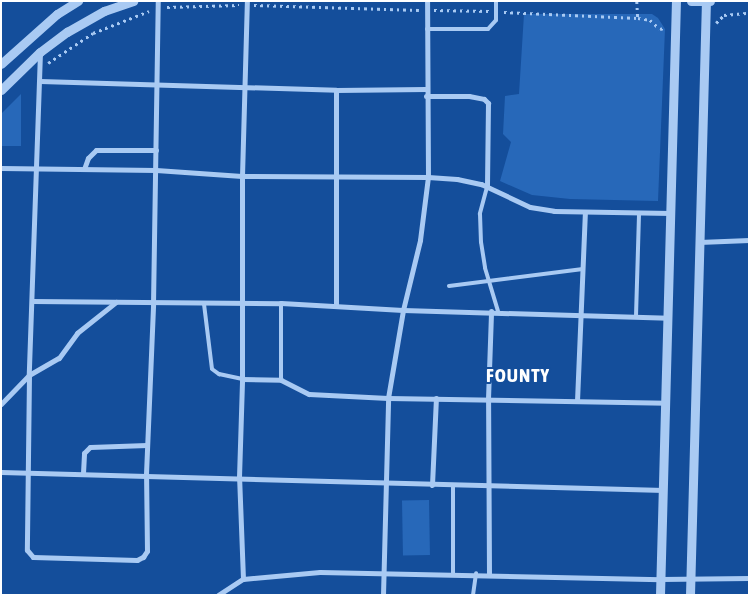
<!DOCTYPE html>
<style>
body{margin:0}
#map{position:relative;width:750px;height:596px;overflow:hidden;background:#144e9b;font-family:"Asap Condensed",sans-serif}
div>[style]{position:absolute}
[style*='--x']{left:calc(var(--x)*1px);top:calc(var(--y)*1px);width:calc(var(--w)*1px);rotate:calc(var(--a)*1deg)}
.green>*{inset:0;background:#2768b9;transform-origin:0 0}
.path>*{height:2.5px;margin-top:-1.25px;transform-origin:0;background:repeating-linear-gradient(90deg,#a9caf3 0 2.5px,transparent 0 6.5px)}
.service>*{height:4px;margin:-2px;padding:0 2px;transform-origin:2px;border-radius:2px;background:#a9caf3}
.minor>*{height:5px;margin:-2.5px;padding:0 2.5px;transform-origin:2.5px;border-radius:2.5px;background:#a9caf3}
.tertiary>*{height:9px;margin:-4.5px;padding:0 4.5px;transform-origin:4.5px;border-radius:4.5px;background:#a9caf3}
span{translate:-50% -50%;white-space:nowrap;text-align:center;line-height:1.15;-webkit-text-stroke:4px #144e9b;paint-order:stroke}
.district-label{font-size:19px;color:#fff;font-weight:700;letter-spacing:1px}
.frame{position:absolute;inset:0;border:2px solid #fff;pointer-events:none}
</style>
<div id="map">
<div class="green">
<i style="clip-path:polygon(524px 14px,652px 14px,658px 18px,665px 29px,658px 201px,570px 199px,532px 195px,500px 181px,511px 142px,503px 134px,505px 96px,519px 94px)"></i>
<i style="clip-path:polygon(21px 94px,21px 146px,1px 146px,1px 114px)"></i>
<i style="left:429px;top:500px;width:55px;height:27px;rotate:89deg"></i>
</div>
<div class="path">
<i style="--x:637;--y:1;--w:17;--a:87"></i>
<i style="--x:254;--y:5;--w:165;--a:1.7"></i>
<i style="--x:167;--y:7;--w:72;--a:-1.6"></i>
<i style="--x:434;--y:10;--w:55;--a:1"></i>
<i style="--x:504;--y:12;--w:134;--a:2.6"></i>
<i style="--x:638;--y:18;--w:12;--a:9"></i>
<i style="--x:650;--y:20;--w:13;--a:42"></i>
<i style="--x:660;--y:29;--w:4;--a:-14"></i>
<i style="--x:716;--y:23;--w:11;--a:-45"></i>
<i style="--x:724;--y:15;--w:25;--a:-5"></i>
<i style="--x:48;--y:63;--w:54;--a:-33.7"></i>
<i style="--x:93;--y:33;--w:60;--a:-21.4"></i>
</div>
<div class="service">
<i style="--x:427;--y:29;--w:61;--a:0"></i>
<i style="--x:488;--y:29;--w:12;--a:-48"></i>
<i style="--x:496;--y:20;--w:19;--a:-90"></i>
<i style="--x:487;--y:187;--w:28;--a:105"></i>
<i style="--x:480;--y:214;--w:28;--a:88"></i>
<i style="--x:481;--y:242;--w:26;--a:81"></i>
<i style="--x:485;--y:268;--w:45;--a:73.2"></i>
<i style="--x:449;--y:286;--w:135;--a:-7.2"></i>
<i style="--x:204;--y:304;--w:65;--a:83"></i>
<i style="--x:212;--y:369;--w:9;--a:36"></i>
<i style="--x:219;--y:374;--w:24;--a:12"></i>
<i style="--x:636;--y:316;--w:103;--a:-88.3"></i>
<i style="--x:281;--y:380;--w:77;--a:-90"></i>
<i style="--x:453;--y:573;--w:87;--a:-90"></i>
<i style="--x:473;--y:595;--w:22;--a:-82"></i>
</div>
<div class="minor">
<i style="--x:40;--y:52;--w:323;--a:92"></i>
<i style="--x:29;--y:375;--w:175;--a:90.7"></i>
<i style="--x:27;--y:550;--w:9;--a:49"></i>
<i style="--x:33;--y:557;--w:104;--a:1.7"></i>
<i style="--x:137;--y:560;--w:7;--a:-27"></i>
<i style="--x:143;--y:557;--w:7;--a:-56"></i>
<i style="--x:147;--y:551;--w:77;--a:-90.7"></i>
<i style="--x:146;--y:474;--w:170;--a:-87.6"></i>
<i style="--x:153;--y:304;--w:303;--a:-89.1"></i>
<i style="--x:40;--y:81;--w:296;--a:1.7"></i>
<i style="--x:336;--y:90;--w:90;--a:-0.6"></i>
<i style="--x:336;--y:90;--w:215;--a:90"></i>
<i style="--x:426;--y:96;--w:43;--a:0"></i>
<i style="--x:469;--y:96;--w:15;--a:11"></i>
<i style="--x:484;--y:99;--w:6;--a:45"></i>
<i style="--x:488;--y:103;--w:84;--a:90.7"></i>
<i style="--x:1;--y:168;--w:155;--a:0.7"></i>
<i style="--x:156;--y:170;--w:86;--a:4"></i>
<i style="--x:242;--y:176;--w:186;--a:0.3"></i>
<i style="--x:428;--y:177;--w:29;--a:4"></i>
<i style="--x:457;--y:179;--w:25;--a:12"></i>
<i style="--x:481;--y:184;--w:54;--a:25.1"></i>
<i style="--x:530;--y:207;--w:24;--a:9"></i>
<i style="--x:554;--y:211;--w:117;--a:1"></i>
<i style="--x:84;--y:169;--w:12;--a:-70"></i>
<i style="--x:88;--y:158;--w:11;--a:-45"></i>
<i style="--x:96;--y:150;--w:60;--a:0"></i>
<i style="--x:699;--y:242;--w:50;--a:-2.3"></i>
<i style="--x:32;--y:301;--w:249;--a:0.5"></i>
<i style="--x:281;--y:303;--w:122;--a:3.3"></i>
<i style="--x:403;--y:310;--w:265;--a:1.7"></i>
<i style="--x:242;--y:379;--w:39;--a:1"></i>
<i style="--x:281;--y:380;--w:31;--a:27"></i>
<i style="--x:309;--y:394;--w:79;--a:2.9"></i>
<i style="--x:388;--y:398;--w:278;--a:1"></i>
<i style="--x:577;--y:401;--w:188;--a:-87.6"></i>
<i style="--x:1;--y:404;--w:40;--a:-46"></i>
<i style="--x:29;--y:375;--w:34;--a:-30"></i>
<i style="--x:59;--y:358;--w:31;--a:-54"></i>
<i style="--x:77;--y:333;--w:50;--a:-38.5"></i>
<i style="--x:1;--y:472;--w:663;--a:1.56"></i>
<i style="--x:83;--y:473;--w:20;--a:-87"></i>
<i style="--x:84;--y:453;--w:8;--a:-45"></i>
<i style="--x:90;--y:447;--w:57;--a:-2"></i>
<i style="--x:432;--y:485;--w:87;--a:-87.4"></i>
<i style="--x:489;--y:574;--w:175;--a:-90.3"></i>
<i style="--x:488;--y:399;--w:88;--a:-88"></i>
<i style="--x:243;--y:579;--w:102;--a:-92.2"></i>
<i style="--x:239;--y:477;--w:98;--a:-88.2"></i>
<i style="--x:242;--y:379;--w:203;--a:-90"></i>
<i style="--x:242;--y:176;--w:175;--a:-88.4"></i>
<i style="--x:218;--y:595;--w:30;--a:-33"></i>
<i style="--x:243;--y:579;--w:77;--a:-5.2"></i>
<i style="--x:320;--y:572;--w:341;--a:1.2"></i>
<i style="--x:661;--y:579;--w:88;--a:-0.7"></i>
<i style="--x:383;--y:595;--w:197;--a:-88.5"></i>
<i style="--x:388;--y:398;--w:89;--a:-80.3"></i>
<i style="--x:403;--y:310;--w:72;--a:-76.3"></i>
<i style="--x:420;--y:240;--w:64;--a:-82.8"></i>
<i style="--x:428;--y:177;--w:176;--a:-90.3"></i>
</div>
<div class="tertiary">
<i style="--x:691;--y:1;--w:19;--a:0"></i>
<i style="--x:1;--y:64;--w:75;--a:-41.8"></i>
<i style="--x:57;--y:14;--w:25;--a:-32"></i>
<i style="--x:1;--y:90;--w:54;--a:-44.3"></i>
<i style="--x:40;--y:52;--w:34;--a:-37"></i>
<i style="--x:67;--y:32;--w:43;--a:-29.6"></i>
<i style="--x:104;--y:11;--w:31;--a:-19"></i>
<i style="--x:660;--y:595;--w:594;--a:-88.46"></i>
<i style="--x:690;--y:595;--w:594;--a:-88.46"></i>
</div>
<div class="district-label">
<span style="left:518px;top:376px">FOUNTY</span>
</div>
<div class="frame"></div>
</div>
